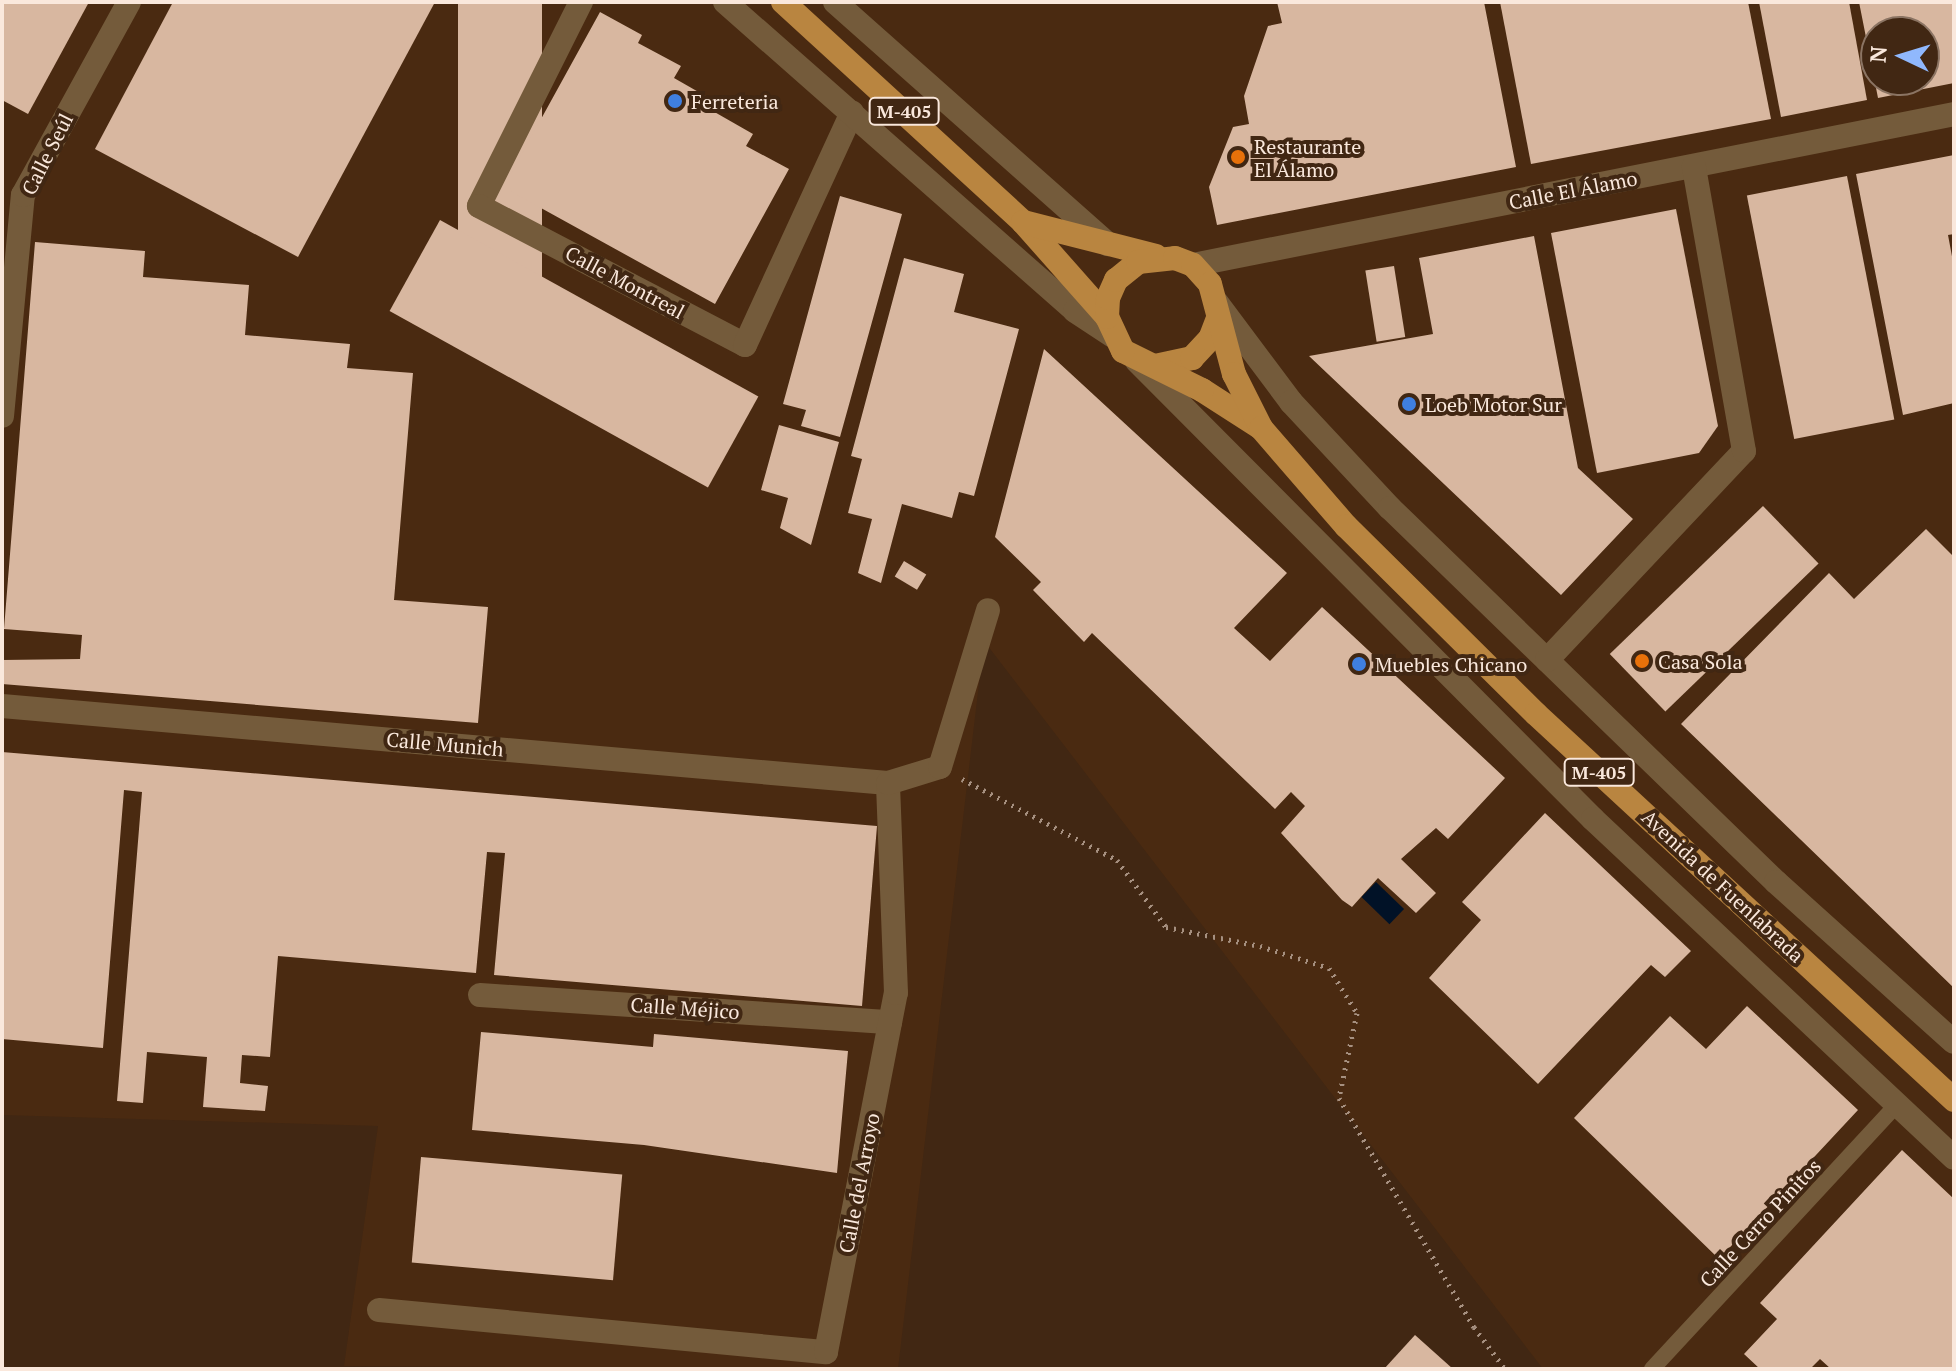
<!DOCTYPE html>
<meta charset="utf-8">
<style>
body{margin:0}
#map{position:relative;width:1956px;height:1371px;overflow:hidden;background:#412713;font-family:"PT Serif",serif}
div>[style]{position:absolute}
[style*='--x']{left:calc(var(--x)*1px);top:calc(var(--y)*1px);width:calc(var(--w)*1px);rotate:calc(var(--a)*1deg)}
.built>*{inset:0;background:#4a2a11}
.water>*{inset:0;background:#011227;transform-origin:0 0}
.building>*{inset:0;background:#d8b7a0;transform-origin:0 0}
.path>*{height:5px;margin-top:-2.5px;transform-origin:0;background:repeating-linear-gradient(90deg,#a69080 0 2px,transparent 0 8px)}
.lane>*{height:16px;margin:-8px;padding:0 8px;transform-origin:8px;border-radius:8px;background:#745b3b}
.street>*{height:24px;margin:-12px;padding:0 12px;transform-origin:12px;border-radius:12px;background:#745b3b}
.primary>*{height:24px;margin:-12px;padding:0 12px;transform-origin:12px;border-radius:12px;background:#b98540}
.dots>*{width:22px;height:22px;translate:-50% -50%;box-sizing:border-box;border:4px solid #412713;border-radius:50%}
span{translate:-50% -50%;white-space:nowrap;text-align:center;line-height:1.15;-webkit-text-stroke:8px #412713;paint-order:stroke}
.shield-label span{padding:2px 6px;background:#412713;border:2px solid;border-radius:6px;-webkit-text-stroke-width:0}
.shield-label{font-size:18px;color:#fae8dc;font-weight:700}
.poi-label{font-size:20px;color:#fae8dc}
.left{translate:0 -50%;text-align:left}
.street-label{font-size:20px;color:#fae8dc}
.frame{position:absolute;inset:0;border:4px solid #fae8dc;pointer-events:none}
.north{position:absolute;left:1860px;top:16px;width:80px;height:80px;box-sizing:border-box;background:#412713;border:2px solid #8b7463;border-radius:50%;rotate:274deg;font-size:22px;font-weight:700;line-height:32px;text-align:center;color:#fae8dc}
.north::after{content:'';display:block;margin:auto;width:28px;height:36px;background:#90b8fd;clip-path:polygon(50% 0,100% 100%,50% 72%,0 100%)}
</style>
<div id="map">
<div class="built">
<i style="clip-path:polygon(evenodd,2px 2px,1954px 2px,1954px 1369px,1543px 1369px,984px 641px,898px 1369px,344px 1366px,378px 1126px,2px 1115px,2px 2px,1876px 32px,1924px 32px,1924px 80px,1876px 80px,1876px 32px)"></i>
</div>
<div class="water">
<i style="left:1376px;top:882px;width:39px;height:21px;rotate:44deg"></i>
</div>
<div class="building">
<i style="clip-path:polygon(2px 2px,89px 2px,28px 114px,2px 100px)"></i>
<i style="clip-path:polygon(173px 2px,435px 2px,298px 257px,95px 149px)"></i>
<i style="left:458px;top:2px;width:84px;height:301px"></i>
<i style="clip-path:polygon(1277px 2px,1484px 2px,1516px 167px,1217px 225px,1209px 187px,1233px 127px,1249px 124px,1244px 96px,1268px 26px,1282px 23px)"></i>
<i style="clip-path:polygon(1500px 2px,1748px 2px,1771px 119px,1531px 164px)"></i>
<i style="clip-path:polygon(1759px 2px,1849px 2px,1867px 100px,1781px 117px)"></i>
<i style="clip-path:polygon(evenodd,1859px 2px,1954px 2px,1954px 83px,1878px 98px,1859px 2px,1876px 32px,1924px 32px,1924px 80px,1876px 80px,1876px 32px)"></i>
<i style="clip-path:polygon(600px 12px,642px 35px,638px 43px,681px 66px,674px 78px,716px 102px,711px 110px,753px 134px,746px 146px,789px 169px,715px 304px,512px 192px,508px 179px)"></i>
<i style="clip-path:polygon(1954px 155px,1954px 234px,1948px 235px,1954px 267px,1954px 403px,1903px 415px,1856px 174px)"></i>
<i style="left:1847px;top:176px;width:248px;height:102px;rotate:79deg"></i>
<i style="clip-path:polygon(840px 196px,902px 214px,840px 437px,801px 426px,806px 410px,783px 404px)"></i>
<i style="clip-path:polygon(1676px 209px,1718px 426px,1699px 453px,1597px 473px,1551px 233px)"></i>
<i style="left:440px;top:220px;width:364px;height:104px;rotate:29deg"></i>
<i style="clip-path:polygon(1534px 236px,1578px 468px,1633px 519px,1561px 595px,1309px 356px,1433px 334px,1419px 258px)"></i>
<i style="clip-path:polygon(35px 242px,145px 251px,143px 277px,249px 285px,245px 335px,350px 344px,347px 368px,413px 373px,394px 600px,488px 607px,478px 723px,2px 684px,2px 660px,80px 659px,82px 635px,4px 629px)"></i>
<i style="clip-path:polygon(904px 258px,964px 274px,954px 312px,1019px 329px,974px 496px,959px 492px,952px 518px,902px 504px,881px 583px,858px 573px,872px 519px,848px 513px,862px 459px,851px 456px)"></i>
<i style="left:1394px;top:266px;width:72px;height:29px;rotate:81deg"></i>
<i style="clip-path:polygon(1044px 349px,1287px 573px,1234px 628px,1270px 661px,1322px 607px,1505px 778px,1448px 839px,1436px 828px,1401px 859px,1436px 893px,1416px 913px,1378px 878px,1352px 907px,1342px 900px,1281px 833px,1305px 806px,1291px 792px,1275px 809px,1092px 633px,1084px 642px,1033px 590px,1041px 582px,995px 537px)"></i>
<i style="clip-path:polygon(779px 425px,839px 442px,811px 545px,780px 528px,788px 498px,761px 490px)"></i>
<i style="left:1763px;top:506px;width:80px;height:213px;rotate:46deg"></i>
<i style="clip-path:polygon(1926px 529px,1954px 557px,1954px 988px,1681px 724px,1829px 573px,1854px 599px)"></i>
<i style="left:904px;top:561px;width:26px;height:18px;rotate:31deg"></i>
<i style="clip-path:polygon(2px 752px,877px 826px,862px 1006px,494px 975px,505px 853px,487px 852px,476px 973px,278px 956px,270px 1057px,242px 1055px,240px 1083px,268px 1086px,265px 1111px,203px 1107px,207px 1057px,147px 1052px,143px 1103px,117px 1101px,142px 792px,124px 790px,103px 1048px,2px 1039px)"></i>
<i style="clip-path:polygon(1545px 813px,1691px 951px,1665px 977px,1651px 965px,1538px 1084px,1429px 978px,1481px 920px,1462px 902px)"></i>
<i style="clip-path:polygon(1747px 1006px,1858px 1110px,1719px 1259px,1574px 1118px,1670px 1016px,1706px 1049px)"></i>
<i style="clip-path:polygon(481px 1032px,653px 1047px,654px 1034px,848px 1051px,837px 1173px,644px 1145px,472px 1130px)"></i>
<i style="clip-path:polygon(1902px 1150px,1954px 1199px,1954px 1369px,1831px 1369px,1820px 1359px,1810px 1369px,1760px 1369px,1744px 1354px,1777px 1319px,1760px 1303px)"></i>
<i style="left:421px;top:1157px;width:202px;height:106px;rotate:5deg"></i>
<i style="clip-path:polygon(1415px 1335px,1453px 1369px,1384px 1369px)"></i>
</div>
<div class="path">
<i style="--x:962;--y:779;--w:175;--a:27.6"></i>
<i style="--x:1117;--y:860;--w:83;--a:53.8"></i>
<i style="--x:1166;--y:927;--w:96;--a:11.4"></i>
<i style="--x:1260;--y:946;--w:72;--a:17.7"></i>
<i style="--x:1329;--y:968;--w:53;--a:58.1"></i>
<i style="--x:1357;--y:1013;--w:87;--a:102"></i>
<i style="--x:1339;--y:1098;--w:266;--a:59.5"></i>
<i style="--x:1474;--y:1327;--w:52;--a:53.6"></i>
</div>
<div class="lane">
<i style="--x:1652;--y:1369;--w:361;--a:-47.2"></i>
</div>
<div class="street">
<i style="--x:581;--y:2;--w:228;--a:116.6"></i>
<i style="--x:479;--y:206;--w:300;--a:27.6"></i>
<i style="--x:745;--y:345;--w:256;--a:-65.3"></i>
<i style="--x:725;--y:2;--w:467;--a:41.4"></i>
<i style="--x:1075;--y:311;--w:45;--a:33.3"></i>
<i style="--x:835;--y:2;--w:365;--a:41.6"></i>
<i style="--x:1193;--y:265;--w:776;--a:-11.22"></i>
<i style="--x:1217;--y:303;--w:124;--a:53.2"></i>
<i style="--x:1291;--y:402;--w:145;--a:47"></i>
<i style="--x:1390;--y:508;--w:537;--a:44.1"></i>
<i style="--x:1776;--y:882;--w:239;--a:42"></i>
<i style="--x:1137;--y:361;--w:646;--a:45.13"></i>
<i style="--x:1593;--y:819;--w:495;--a:43.2"></i>
<i style="--x:2;--y:416;--w:222;--a:-84.6"></i>
<i style="--x:23;--y:195;--w:220;--a:-61.2"></i>
<i style="--x:1547;--y:660;--w:287;--a:-46.7"></i>
<i style="--x:1744;--y:451;--w:289;--a:-100"></i>
<i style="--x:2;--y:706;--w:889;--a:4.97"></i>
<i style="--x:480;--y:995;--w:411;--a:3.8"></i>
<i style="--x:379;--y:1310;--w:449;--a:5.4"></i>
<i style="--x:826;--y:1352;--w:366;--a:-79"></i>
<i style="--x:896;--y:993;--w:210;--a:-92.2"></i>
<i style="--x:888;--y:783;--w:54;--a:-17.1"></i>
<i style="--x:940;--y:767;--w:164;--a:-73"></i>
</div>
<div class="primary">
<i style="--x:783;--y:2;--w:326;--a:42.5"></i>
<i style="--x:1023;--y:222;--w:127;--a:48.5"></i>
<i style="--x:1023;--y:222;--w:137;--a:14.3"></i>
<i style="--x:1155;--y:366;--w:38;--a:-12"></i>
<i style="--x:1192;--y:358;--w:26;--a:-47"></i>
<i style="--x:1210;--y:339;--w:19;--a:-69"></i>
<i style="--x:1261;--y:428;--w:70;--a:-147.2"></i>
<i style="--x:1202;--y:390;--w:88;--a:-153.7"></i>
<i style="--x:1123;--y:351;--w:38;--a:-115"></i>
<i style="--x:1107;--y:317;--w:19;--a:-87"></i>
<i style="--x:1108;--y:298;--w:20;--a:-66"></i>
<i style="--x:1116;--y:280;--w:28;--a:-39"></i>
<i style="--x:1138;--y:262;--w:37;--a:-6"></i>
<i style="--x:1175;--y:258;--w:19;--a:21"></i>
<i style="--x:1193;--y:265;--w:25;--a:48"></i>
<i style="--x:1210;--y:284;--w:93;--a:75.1"></i>
<i style="--x:1234;--y:374;--w:60;--a:63.4"></i>
<i style="--x:1261;--y:428;--w:130;--a:49.1"></i>
<i style="--x:1346;--y:526;--w:267;--a:44.7"></i>
<i style="--x:1536;--y:714;--w:569;--a:42.72"></i>
</div>
<div class="dots">
<i style="left:675px;top:101px;background:#3f7fe0"></i>
<i style="left:1238px;top:157px;background:#e8710a"></i>
<i style="left:1409px;top:404px;background:#3f7fe0"></i>
<i style="left:1642px;top:661px;background:#e8710a"></i>
<i style="left:1359px;top:664px;background:#3f7fe0"></i>
</div>
<div class="shield-label">
<span style="left:904px;top:111px">M-405</span>
<span style="left:1599px;top:772px">M-405</span>
</div>
<div class="poi-label">
<span class="left" style="left:691px;top:101px">Ferreteria</span>
<span class="left" style="left:1254px;top:158px">Restaurante<br>El Álamo</span>
<span class="left" style="left:1425px;top:404px">Loeb Motor Sur</span>
<span class="left" style="left:1658px;top:661px">Casa Sola</span>
<span class="left" style="left:1375px;top:664px">Muebles Chicano</span>
</div>
<div class="street-label">
<span style="left:47px;top:154px;rotate:-63deg">Calle Seúl</span>
<span style="left:1573px;top:190px;rotate:-11deg">Calle El Álamo</span>
<span style="left:625px;top:282px;rotate:28deg">Calle Montreal</span>
<span style="left:445px;top:744px;rotate:5deg">Calle Munich</span>
<span style="left:1723px;top:886px;rotate:43deg">Avenida de Fuenlabrada</span>
<span style="left:685px;top:1008px;rotate:4deg">Calle Méjico</span>
<span style="left:859px;top:1183px;rotate:-79deg">Calle del Arroyo</span>
<span style="left:1760px;top:1223px;rotate:-47deg">Calle Cerro Pinitos</span>
</div>
<div class="frame"></div>
<div class="north">N</div>
</div>
